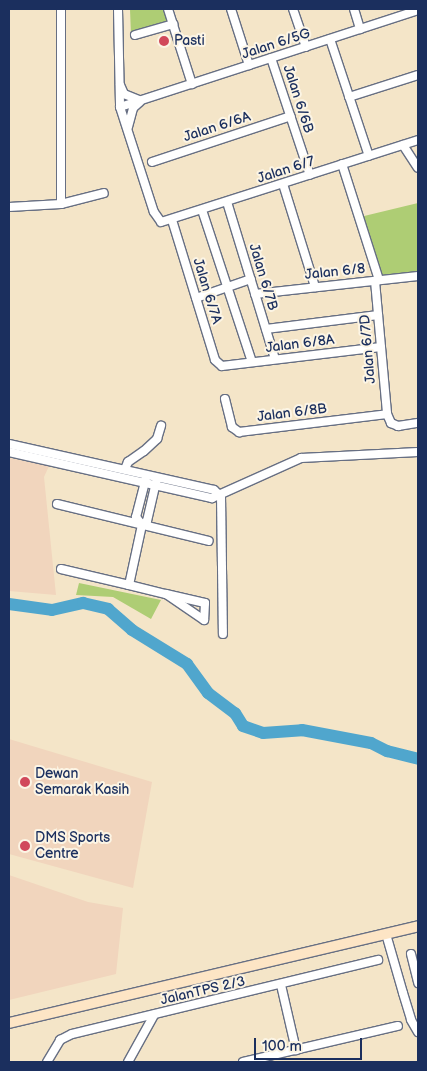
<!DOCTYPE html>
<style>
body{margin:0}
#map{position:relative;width:427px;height:1071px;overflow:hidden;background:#f4e5c8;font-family:"Balsamiq Sans",sans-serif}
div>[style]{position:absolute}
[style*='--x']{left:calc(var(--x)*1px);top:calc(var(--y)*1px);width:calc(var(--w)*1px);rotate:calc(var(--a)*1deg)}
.built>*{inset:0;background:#f1d5bd}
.green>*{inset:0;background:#aecd74}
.river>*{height:12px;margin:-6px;padding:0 6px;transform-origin:6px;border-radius:6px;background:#50a6cd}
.roads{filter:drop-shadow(1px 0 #676f83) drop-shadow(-1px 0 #676f83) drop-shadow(0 1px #676f83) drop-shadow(0 -1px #676f83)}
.street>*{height:8px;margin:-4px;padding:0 4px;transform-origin:4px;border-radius:4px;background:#fff}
.secondary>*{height:10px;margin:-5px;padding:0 5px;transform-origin:5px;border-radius:5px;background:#fde5c5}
.dots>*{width:14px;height:14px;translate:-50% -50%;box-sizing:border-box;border:2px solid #fcf5e5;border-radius:50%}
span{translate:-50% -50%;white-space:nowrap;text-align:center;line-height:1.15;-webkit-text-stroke:4px #fcf5e5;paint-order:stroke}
.poi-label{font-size:14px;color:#1b2f5e}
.left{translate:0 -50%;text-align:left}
.street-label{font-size:14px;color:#1b2f5e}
.frame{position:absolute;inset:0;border:10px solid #1b2f5e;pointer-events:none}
.scale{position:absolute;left:254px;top:1038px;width:108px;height:22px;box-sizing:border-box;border:2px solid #1b2f5e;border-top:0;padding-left:6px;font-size:15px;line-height:18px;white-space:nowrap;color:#1b2f5e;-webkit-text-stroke:4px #fcf5e5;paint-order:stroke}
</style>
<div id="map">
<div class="built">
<i style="clip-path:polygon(9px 458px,49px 466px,44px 477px,56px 595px,9px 591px)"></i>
<i style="clip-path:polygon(9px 739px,152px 782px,133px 888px,9px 854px)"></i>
<i style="clip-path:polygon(9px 875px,88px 902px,123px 908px,116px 974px,9px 1000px)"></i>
</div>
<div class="green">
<i style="clip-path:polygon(130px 9px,165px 9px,170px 23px,131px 35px)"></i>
<i style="clip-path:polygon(418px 203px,418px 275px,380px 279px,360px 217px)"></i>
<i style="clip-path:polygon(79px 583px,161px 600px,151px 619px,113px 597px,76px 595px)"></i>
</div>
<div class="river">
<i style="--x:9;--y:604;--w:43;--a:7.9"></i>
<i style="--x:52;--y:610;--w:32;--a:-13"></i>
<i style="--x:83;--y:603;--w:26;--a:13"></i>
<i style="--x:108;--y:609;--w:32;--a:41"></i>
<i style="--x:132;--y:630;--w:65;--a:31.7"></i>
<i style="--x:187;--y:664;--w:36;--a:54"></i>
<i style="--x:208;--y:693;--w:34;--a:37"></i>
<i style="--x:235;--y:713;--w:15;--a:58"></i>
<i style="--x:243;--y:726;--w:21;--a:19"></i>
<i style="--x:263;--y:733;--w:39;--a:-4"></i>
<i style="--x:302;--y:730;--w:70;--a:10.7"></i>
<i style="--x:371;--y:743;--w:18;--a:27"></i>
<i style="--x:387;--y:751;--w:32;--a:14"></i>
</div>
<div class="roads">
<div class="street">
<i style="--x:118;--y:9;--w:98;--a:88.8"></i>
<i style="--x:120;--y:107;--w:110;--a:72.1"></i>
<i style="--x:154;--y:212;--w:12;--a:55"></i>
<i style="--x:161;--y:222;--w:270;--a:-17.7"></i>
<i style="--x:168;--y:9;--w:79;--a:72.3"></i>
<i style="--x:231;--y:9;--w:59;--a:72.2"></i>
<i style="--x:293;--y:9;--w:40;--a:71.1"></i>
<i style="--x:354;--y:9;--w:21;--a:73"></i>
<i style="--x:135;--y:35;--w:40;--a:-16"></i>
<i style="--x:330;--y:39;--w:123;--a:71.6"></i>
<i style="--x:271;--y:58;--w:123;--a:71.6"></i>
<i style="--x:120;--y:85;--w:10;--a:66"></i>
<i style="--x:124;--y:94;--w:16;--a:22"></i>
<i style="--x:349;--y:97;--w:72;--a:-17.7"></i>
<i style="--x:120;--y:107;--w:313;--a:-18"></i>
<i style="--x:128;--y:127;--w:20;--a:-75"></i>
<i style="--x:133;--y:108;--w:9;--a:-41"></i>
<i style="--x:403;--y:145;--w:27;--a:57"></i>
<i style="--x:152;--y:162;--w:146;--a:-18.3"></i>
<i style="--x:342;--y:164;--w:122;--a:72.3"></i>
<i style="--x:283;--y:184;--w:108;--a:72.7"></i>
<i style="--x:227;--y:202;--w:164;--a:73"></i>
<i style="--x:61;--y:204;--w:195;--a:-90"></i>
<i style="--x:9;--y:207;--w:52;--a:-3.3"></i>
<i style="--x:61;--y:204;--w:44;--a:-14.3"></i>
<i style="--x:202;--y:210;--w:160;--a:71.8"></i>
<i style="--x:172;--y:220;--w:146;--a:72.9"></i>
<i style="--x:215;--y:360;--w:9;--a:41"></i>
<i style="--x:222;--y:366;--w:160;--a:-6.8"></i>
<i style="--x:375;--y:281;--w:134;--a:84.8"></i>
<i style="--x:387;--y:414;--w:10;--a:66"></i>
<i style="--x:391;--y:423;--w:8;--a:23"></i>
<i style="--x:398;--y:426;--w:20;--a:-9"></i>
<i style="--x:255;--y:294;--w:164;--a:-6.3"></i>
<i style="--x:196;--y:298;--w:58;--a:-19.1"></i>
<i style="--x:266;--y:329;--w:113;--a:-7.1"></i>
<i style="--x:225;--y:399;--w:29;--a:76"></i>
<i style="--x:232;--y:427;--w:9;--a:36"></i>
<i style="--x:239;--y:432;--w:149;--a:-6.9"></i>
<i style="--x:9;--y:444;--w:210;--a:12.6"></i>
<i style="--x:214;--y:490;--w:9;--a:41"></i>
<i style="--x:221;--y:496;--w:138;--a:89.2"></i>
<i style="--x:9;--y:452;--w:208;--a:12.8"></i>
<i style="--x:212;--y:498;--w:98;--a:-24.2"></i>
<i style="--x:301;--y:458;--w:117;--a:-2.9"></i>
<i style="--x:125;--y:469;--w:8;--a:-67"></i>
<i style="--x:128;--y:462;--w:19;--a:-35"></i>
<i style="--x:144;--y:451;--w:18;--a:-43"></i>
<i style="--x:157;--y:439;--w:14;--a:-73"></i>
<i style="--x:146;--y:478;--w:40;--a:104.4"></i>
<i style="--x:136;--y:517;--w:10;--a:53"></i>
<i style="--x:142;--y:525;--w:6;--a:-39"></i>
<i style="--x:147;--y:521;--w:40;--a:-77"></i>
<i style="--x:57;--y:504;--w:156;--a:13.7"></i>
<i style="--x:61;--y:569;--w:70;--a:13.2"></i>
<i style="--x:129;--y:585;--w:38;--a:14"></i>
<i style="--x:166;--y:594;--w:40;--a:13"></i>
<i style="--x:205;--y:603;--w:17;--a:93"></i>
<i style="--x:204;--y:620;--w:46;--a:-145.6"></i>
<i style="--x:129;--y:585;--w:61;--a:-77.8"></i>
<i style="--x:386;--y:934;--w:61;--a:73.9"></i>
<i style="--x:403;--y:993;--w:28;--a:73"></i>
<i style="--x:411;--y:1020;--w:14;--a:60"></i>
<i style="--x:411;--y:954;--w:30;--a:76"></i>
<i style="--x:281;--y:985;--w:67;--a:77"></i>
<i style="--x:47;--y:1062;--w:26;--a:-59"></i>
<i style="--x:60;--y:1040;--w:13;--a:-27"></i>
<i style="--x:72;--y:1034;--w:315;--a:-13.6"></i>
<i style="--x:128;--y:1062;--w:54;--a:-61"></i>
<i style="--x:243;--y:1062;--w:159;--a:-13.1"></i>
</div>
<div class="secondary">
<i style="--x:9;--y:1023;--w:420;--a:-13.3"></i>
</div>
</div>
<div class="dots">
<i style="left:164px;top:41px;background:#d1495b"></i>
<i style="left:25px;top:782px;background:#d1495b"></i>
<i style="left:25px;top:846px;background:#d1495b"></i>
</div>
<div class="poi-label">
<span class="left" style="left:174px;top:41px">Pasti</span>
<span class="left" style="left:35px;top:782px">Dewan<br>Semarak Kasih</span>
<span class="left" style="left:35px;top:846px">DMS Sports<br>Centre</span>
</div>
<div class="street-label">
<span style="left:276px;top:44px;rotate:-18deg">Jalan 6/5G</span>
<span style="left:298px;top:99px;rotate:72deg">Jalan 6/6B</span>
<span style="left:217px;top:127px;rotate:-18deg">Jalan 6/6A</span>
<span style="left:286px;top:170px;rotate:-18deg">Jalan 6/7</span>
<span style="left:335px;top:272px;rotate:-6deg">Jalan 6/8</span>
<span style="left:263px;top:277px;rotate:73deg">Jalan 6/7B</span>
<span style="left:207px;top:291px;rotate:73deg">Jalan 6/7A</span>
<span style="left:300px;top:344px;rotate:-7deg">Jalan 6/8A</span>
<span style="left:368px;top:349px;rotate:-95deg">Jalan 6/7D</span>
<span style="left:292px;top:413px;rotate:-7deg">Jalan 6/8B</span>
<span style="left:203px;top:991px;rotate:-13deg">JalanTPS 2/3</span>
</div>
<div class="frame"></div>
<div class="scale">100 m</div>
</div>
